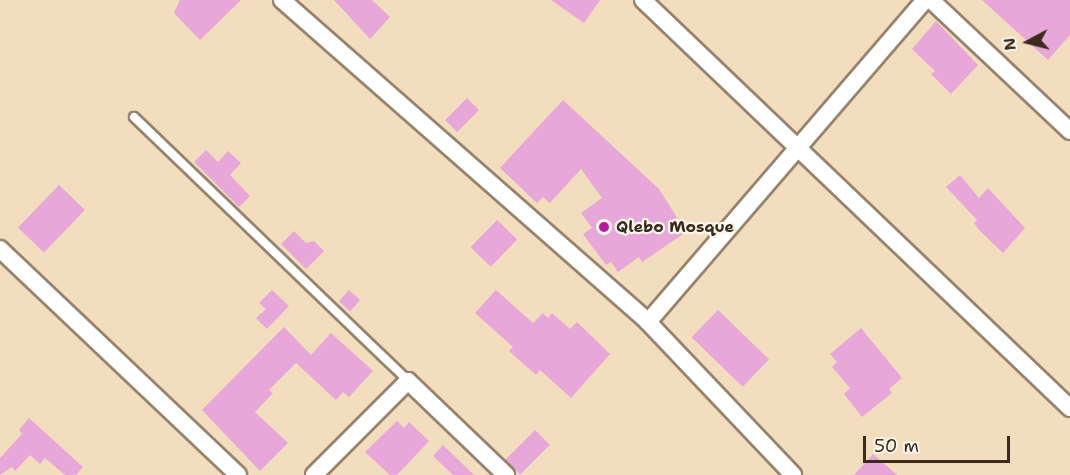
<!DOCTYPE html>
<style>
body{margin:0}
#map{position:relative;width:1070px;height:475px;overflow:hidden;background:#f2ddbf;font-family:"Shantell Sans",sans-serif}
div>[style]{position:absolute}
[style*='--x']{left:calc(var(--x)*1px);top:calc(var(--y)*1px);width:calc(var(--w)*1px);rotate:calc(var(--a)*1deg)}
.building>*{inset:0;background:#e7a7d9;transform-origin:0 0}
.roads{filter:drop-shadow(2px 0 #96846e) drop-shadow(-2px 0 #96846e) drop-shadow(0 2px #96846e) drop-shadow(0 -2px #96846e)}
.lane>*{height:8px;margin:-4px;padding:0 4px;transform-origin:4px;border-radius:4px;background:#fff}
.street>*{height:16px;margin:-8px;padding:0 8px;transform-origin:8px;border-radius:8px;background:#fff}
.dots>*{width:16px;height:16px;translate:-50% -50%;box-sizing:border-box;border:3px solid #fbf7ec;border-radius:50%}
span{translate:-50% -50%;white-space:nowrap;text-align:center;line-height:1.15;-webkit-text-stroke:4.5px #fbf7ec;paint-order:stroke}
.poi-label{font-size:16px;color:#3b2a1e;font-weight:700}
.left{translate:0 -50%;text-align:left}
.north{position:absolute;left:998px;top:12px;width:60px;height:60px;-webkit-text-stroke:4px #fbf7ec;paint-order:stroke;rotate:263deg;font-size:16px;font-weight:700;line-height:24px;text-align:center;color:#3b2a1e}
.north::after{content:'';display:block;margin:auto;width:21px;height:27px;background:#3b2a1e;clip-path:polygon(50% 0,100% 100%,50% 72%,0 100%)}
.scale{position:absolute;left:863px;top:436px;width:147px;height:27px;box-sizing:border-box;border:3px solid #3b2a1e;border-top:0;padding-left:8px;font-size:18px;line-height:21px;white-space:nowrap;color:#3b2a1e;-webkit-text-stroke:4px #fbf7ec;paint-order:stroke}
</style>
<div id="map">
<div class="building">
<i style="clip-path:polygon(180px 0,241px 0,200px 40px,174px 13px)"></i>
<i style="clip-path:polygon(334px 0,372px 0,390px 17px,370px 39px)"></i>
<i style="clip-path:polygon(551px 0,600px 0,584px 23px)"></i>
<i style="clip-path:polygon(982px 0,1070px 0,1070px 35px,1048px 60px)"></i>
<i style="clip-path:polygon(936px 21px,978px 65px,951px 94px,931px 74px,935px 71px,912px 49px)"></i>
<i style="left:467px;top:98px;width:17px;height:31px;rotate:45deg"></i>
<i style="clip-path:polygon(563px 100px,659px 189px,686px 232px,642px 262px,639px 257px,618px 272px,611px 262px,606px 265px,583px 234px,592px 228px,581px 213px,602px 198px,581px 169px,550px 203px,543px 197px,537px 203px,500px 168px)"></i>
<i style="clip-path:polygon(206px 150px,218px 162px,228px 151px,241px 163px,230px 175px,250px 196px,239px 207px,194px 162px)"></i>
<i style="clip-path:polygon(960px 175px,979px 198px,988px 188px,1025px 228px,1003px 253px,979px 230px,974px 223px,977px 220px,946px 187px)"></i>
<i style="left:59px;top:185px;width:36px;height:59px;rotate:44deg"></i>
<i style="left:497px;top:220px;width:28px;height:38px;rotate:44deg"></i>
<i style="clip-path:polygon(294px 231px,306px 243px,314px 241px,324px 251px,306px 269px,281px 244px)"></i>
<i style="clip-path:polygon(272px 290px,289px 306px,267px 329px,256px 318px,266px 309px,259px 303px)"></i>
<i style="left:349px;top:290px;width:15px;height:15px;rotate:42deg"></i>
<i style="clip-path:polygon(496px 290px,533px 323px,543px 313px,548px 318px,552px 313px,570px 329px,577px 322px,610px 354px,571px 398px,540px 370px,536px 375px,509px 351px,513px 347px,475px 313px)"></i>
<i style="left:718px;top:310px;width:71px;height:38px;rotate:44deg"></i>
<i style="clip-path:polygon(284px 327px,311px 355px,331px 333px,373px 371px,349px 397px,343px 392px,336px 400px,296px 363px,269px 390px,273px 393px,255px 412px,288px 443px,260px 471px,202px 410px)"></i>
<i style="clip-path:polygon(861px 328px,902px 378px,889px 389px,892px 393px,862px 417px,844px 394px,850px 388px,832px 367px,837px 362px,830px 354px)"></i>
<i style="clip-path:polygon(29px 418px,83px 467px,76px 475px,65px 475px,45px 458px,40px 464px,30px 455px,15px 471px,12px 467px,0 475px,0 458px,22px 434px,19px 430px)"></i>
<i style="clip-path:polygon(397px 421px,404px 428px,409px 422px,429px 441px,397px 475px,390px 475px,365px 452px)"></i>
<i style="left:535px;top:430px;width:21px;height:42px;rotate:45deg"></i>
<i style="clip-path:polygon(443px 445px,474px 475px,453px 475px,433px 456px)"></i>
<i style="clip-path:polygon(873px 454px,897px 475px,854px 475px)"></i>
</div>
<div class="roads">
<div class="lane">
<i style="--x:134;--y:117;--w:380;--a:43.9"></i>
</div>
<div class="street">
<i style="--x:282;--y:0;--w:487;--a:41.3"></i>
<i style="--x:648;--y:322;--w:211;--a:46.5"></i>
<i style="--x:643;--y:0;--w:591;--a:43.7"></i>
<i style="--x:931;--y:0;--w:191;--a:43.3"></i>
<i style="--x:0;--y:249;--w:328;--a:43.5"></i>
<i style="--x:648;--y:322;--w:425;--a:-49.3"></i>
<i style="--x:314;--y:475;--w:133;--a:-45"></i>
<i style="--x:408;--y:381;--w:136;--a:43.8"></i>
</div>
</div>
<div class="dots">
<i style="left:604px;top:227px;background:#b5179e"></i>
</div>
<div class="poi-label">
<span class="left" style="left:616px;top:227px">Qlebo Mosque</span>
</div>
<div class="north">N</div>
<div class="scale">50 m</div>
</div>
